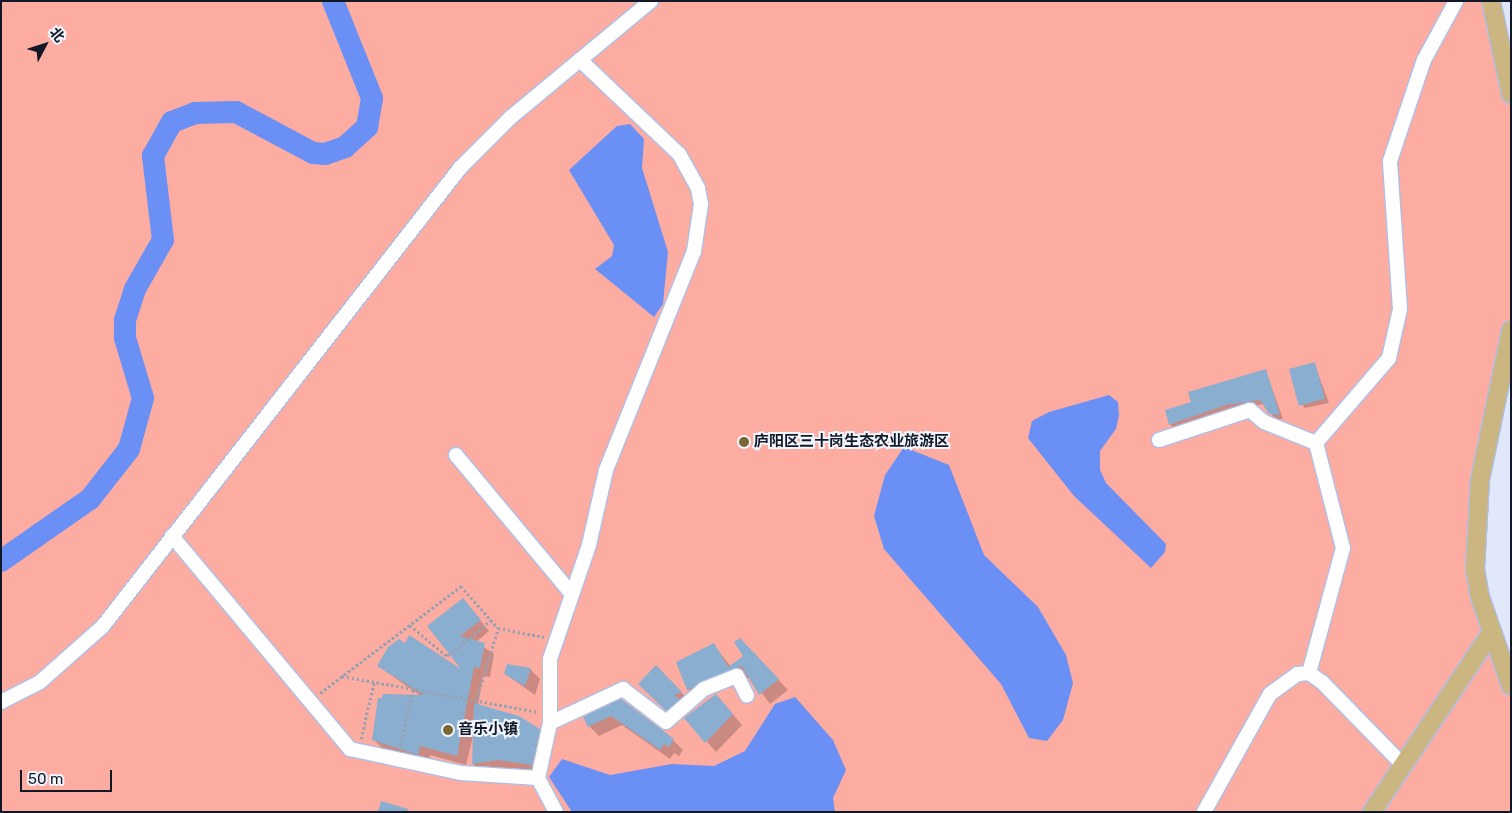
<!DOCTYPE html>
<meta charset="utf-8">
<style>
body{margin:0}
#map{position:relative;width:1512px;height:813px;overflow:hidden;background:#e0e8f9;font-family:Rubik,"Noto Sans SC",sans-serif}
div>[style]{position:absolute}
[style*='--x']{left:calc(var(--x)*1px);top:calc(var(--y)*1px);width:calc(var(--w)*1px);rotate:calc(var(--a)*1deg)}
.green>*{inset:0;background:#fdaca2}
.water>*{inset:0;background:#6a90f6}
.shadow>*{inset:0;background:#0003;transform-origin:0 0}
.river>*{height:22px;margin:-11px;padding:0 11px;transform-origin:11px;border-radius:11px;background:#6a90f6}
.building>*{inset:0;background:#8aaecf;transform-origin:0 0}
.path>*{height:2.5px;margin-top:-1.25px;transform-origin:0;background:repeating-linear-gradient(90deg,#99a1b1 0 2.5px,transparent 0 5px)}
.roads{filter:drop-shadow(1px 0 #adbfe8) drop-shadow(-1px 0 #adbfe8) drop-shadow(0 1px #adbfe8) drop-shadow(0 -1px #adbfe8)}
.minor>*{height:14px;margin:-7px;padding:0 7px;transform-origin:7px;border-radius:7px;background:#fff}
.major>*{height:18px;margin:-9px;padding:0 9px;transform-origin:9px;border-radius:9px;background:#cbb682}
.dots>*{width:14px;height:14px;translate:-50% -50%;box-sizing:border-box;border:2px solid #f1f5fe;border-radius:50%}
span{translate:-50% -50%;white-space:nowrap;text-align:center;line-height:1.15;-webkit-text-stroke:4px #f1f5fe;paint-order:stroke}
.poi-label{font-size:15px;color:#121826;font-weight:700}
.left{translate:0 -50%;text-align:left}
.frame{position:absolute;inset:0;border:2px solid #121826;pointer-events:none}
.north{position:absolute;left:20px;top:20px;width:50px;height:50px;-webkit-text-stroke:4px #f1f5fe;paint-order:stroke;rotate:50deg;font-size:14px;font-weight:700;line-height:20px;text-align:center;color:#121826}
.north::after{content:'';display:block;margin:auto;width:18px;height:22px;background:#121826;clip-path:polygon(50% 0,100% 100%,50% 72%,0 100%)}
.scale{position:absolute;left:20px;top:770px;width:92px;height:22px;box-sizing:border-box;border:2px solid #121826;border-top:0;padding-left:6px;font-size:15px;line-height:18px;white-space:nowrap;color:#121826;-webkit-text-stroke:4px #f1f5fe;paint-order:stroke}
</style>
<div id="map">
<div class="green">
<i style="clip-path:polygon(1px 1px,1491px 1px,1511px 94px,1511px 330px,1475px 569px,1511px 686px,1511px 812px,1px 812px)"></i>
</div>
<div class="water">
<i style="clip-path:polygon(630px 124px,644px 139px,642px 168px,668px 252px,663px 304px,654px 317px,595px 269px,612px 256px,614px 245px,569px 170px,617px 126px)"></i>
<i style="clip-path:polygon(1109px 395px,1118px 402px,1119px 415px,1116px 429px,1100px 451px,1100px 470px,1106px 483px,1166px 544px,1165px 552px,1151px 568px,1074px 496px,1028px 438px,1032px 421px,1049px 412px)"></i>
<i style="clip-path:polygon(904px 447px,949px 465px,984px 555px,1038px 607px,1066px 655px,1073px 683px,1063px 720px,1047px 741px,1029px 738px,1001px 684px,884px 549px,874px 516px,885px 475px)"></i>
<i style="clip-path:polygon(795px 697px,833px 740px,846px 770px,833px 798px,835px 812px,572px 812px,549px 777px,562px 759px,610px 775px,672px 764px,714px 766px,745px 751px,775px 704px)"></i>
</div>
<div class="shadow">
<i style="clip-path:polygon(1314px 363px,1329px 403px,1305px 408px,1301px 403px)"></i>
<i style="clip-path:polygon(1266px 371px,1283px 419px,1275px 419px,1264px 404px,1231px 409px,1174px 429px,1170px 424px,1193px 403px)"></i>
<i style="clip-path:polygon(463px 600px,489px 631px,476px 642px,494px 654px,490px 677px,483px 676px,478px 705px,539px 730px,549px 740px,542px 774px,483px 774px,473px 764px,474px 732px,466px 765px,430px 755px,428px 764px,383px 749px,373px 739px,421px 696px,378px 666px,465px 674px,429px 627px)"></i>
<i style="clip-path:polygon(713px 644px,731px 667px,750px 650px,788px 690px,770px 704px,750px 677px,698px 699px,688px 689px)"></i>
<i style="left:656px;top:667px;width:49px;height:23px;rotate:45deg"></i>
<i style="clip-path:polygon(530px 669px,540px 679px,535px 695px,505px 674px)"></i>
<i style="clip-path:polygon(621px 701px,673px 740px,683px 750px,679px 756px,674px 753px,670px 759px,622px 725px,599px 736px,589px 726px)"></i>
<i style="clip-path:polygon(725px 705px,742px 725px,716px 752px,686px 718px)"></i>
</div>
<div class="river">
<i style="--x:1;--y:561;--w:108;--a:-34.9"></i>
<i style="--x:90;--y:499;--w:63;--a:-52"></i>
<i style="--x:129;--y:449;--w:53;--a:-74.6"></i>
<i style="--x:143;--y:398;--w:63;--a:-106.7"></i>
<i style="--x:125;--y:338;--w:18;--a:-90"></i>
<i style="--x:125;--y:320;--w:33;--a:-72"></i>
<i style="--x:135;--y:289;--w:56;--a:-60.3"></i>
<i style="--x:163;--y:240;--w:85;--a:-96.8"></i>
<i style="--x:153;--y:156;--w:39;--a:-61"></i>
<i style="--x:172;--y:122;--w:25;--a:-21"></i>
<i style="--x:195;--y:113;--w:41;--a:-1.4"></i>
<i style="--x:236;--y:112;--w:87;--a:28"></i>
<i style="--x:313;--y:153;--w:12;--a:5"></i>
<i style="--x:325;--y:154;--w:21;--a:-19"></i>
<i style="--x:345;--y:147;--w:30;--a:-42"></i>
<i style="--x:367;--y:127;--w:29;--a:-80"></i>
<i style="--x:372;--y:98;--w:105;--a:-111.9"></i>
</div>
<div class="building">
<i style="left:1315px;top:362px;width:38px;height:27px;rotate:75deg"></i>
<i style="clip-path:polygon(1266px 369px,1280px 415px,1269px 414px,1260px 400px,1226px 405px,1169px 425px,1165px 410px,1191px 402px,1188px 392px)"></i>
<i style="clip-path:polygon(463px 598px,481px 620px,460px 636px,485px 643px,480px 668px,474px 667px,457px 756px,420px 746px,418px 755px,372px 740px,378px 698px,382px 698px,383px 694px,424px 695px,377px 666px,388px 647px,399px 639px,405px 643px,409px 635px,461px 669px,427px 626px)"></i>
<i style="clip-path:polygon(740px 638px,779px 679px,759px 695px,742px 666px,687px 690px,676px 662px,714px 643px,728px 667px,743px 656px,734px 642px)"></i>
<i style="clip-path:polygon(507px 664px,531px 668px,525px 686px,504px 674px)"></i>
<i style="clip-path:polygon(656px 665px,682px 692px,674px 695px,679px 699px,666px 711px,638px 684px)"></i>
<i style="clip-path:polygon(716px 694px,733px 714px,705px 743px,684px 718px)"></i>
<i style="clip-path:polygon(621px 699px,674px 739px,669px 747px,664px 744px,660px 750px,611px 716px,588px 727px,583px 717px)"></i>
<i style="clip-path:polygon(474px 703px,519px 716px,540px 729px,532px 765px,498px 760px,472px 764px)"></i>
<i style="clip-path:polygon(381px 801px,408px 809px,408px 812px,378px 812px)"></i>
</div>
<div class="path">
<i style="--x:410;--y:625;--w:48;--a:40"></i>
<i style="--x:447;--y:656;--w:57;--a:-39.3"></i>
<i style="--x:342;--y:676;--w:199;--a:10.4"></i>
<i style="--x:320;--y:693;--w:177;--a:-37.2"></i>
<i style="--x:461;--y:586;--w:56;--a:48.6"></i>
<i style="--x:498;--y:628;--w:47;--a:11.1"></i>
<i style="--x:476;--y:701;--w:76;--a:-73.2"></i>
<i style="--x:361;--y:739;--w:58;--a:-77.2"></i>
<i style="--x:400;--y:746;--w:58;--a:-77.2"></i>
</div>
<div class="roads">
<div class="minor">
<i style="--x:1159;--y:440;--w:96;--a:-18.2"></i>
<i style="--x:1250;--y:410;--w:18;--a:41"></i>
<i style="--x:1264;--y:422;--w:56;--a:22"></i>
<i style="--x:1316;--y:443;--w:108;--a:75.6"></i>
<i style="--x:1343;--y:548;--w:130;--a:105.2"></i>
<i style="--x:1316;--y:443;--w:112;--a:-49.3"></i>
<i style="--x:1389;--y:358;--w:50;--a:-77.3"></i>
<i style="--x:1400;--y:309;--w:148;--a:-93.9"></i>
<i style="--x:1390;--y:161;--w:107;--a:-71.4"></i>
<i style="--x:1424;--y:60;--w:67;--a:-61.5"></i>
<i style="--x:456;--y:455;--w:181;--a:50.2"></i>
<i style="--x:172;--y:536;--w:278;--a:50.1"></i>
<i style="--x:350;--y:749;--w:114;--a:12.2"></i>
<i style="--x:461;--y:773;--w:77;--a:3.7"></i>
<i style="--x:1;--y:702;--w:44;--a:-27.1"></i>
<i style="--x:40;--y:682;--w:84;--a:-41.6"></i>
<i style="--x:103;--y:626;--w:581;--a:-52.06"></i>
<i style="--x:460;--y:168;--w:71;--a:-45"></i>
<i style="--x:510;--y:118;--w:183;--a:-39.7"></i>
<i style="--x:550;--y:723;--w:81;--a:-25"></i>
<i style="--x:623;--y:689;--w:54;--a:37.5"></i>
<i style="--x:666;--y:722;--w:50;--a:-41"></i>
<i style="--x:704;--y:689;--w:35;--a:-22"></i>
<i style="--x:737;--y:676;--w:22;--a:63"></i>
<i style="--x:556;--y:812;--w:38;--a:-118"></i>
<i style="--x:538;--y:778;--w:56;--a:-77.7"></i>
<i style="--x:550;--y:723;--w:64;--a:-90"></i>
<i style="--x:550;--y:659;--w:120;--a:-71.1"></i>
<i style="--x:589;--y:545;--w:77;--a:-77.2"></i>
<i style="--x:606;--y:470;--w:236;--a:-68.1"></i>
<i style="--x:694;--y:251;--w:48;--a:-81.5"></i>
<i style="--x:701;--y:204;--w:16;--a:-101"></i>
<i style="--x:698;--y:188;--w:39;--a:-119"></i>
<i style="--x:679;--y:154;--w:137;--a:-136.5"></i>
<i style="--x:1204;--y:812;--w:135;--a:-60.8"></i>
<i style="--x:1270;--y:694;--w:34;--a:-36"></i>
<i style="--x:1298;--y:674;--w:11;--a:-5"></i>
<i style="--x:1309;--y:673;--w:16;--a:35"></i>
<i style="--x:1322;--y:682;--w:113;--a:45.7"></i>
</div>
<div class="major">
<i style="--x:1491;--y:1;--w:95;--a:77.9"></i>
<i style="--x:1511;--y:330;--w:153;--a:101.7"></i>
<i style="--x:1480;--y:480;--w:89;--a:93.2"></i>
<i style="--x:1475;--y:569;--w:28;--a:80"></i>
<i style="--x:1480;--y:597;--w:94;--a:70.8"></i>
<i style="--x:1372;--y:812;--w:215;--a:-56.4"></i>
</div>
</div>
<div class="dots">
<i style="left:744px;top:442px;background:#7a6534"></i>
<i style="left:448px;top:730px;background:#7a6534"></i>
</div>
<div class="poi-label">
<span class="left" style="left:754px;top:442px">庐阳区三十岗生态农业旅游区</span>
<span class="left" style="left:458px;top:730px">音乐小镇</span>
</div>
<div class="frame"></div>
<div class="north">北</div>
<div class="scale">50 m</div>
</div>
